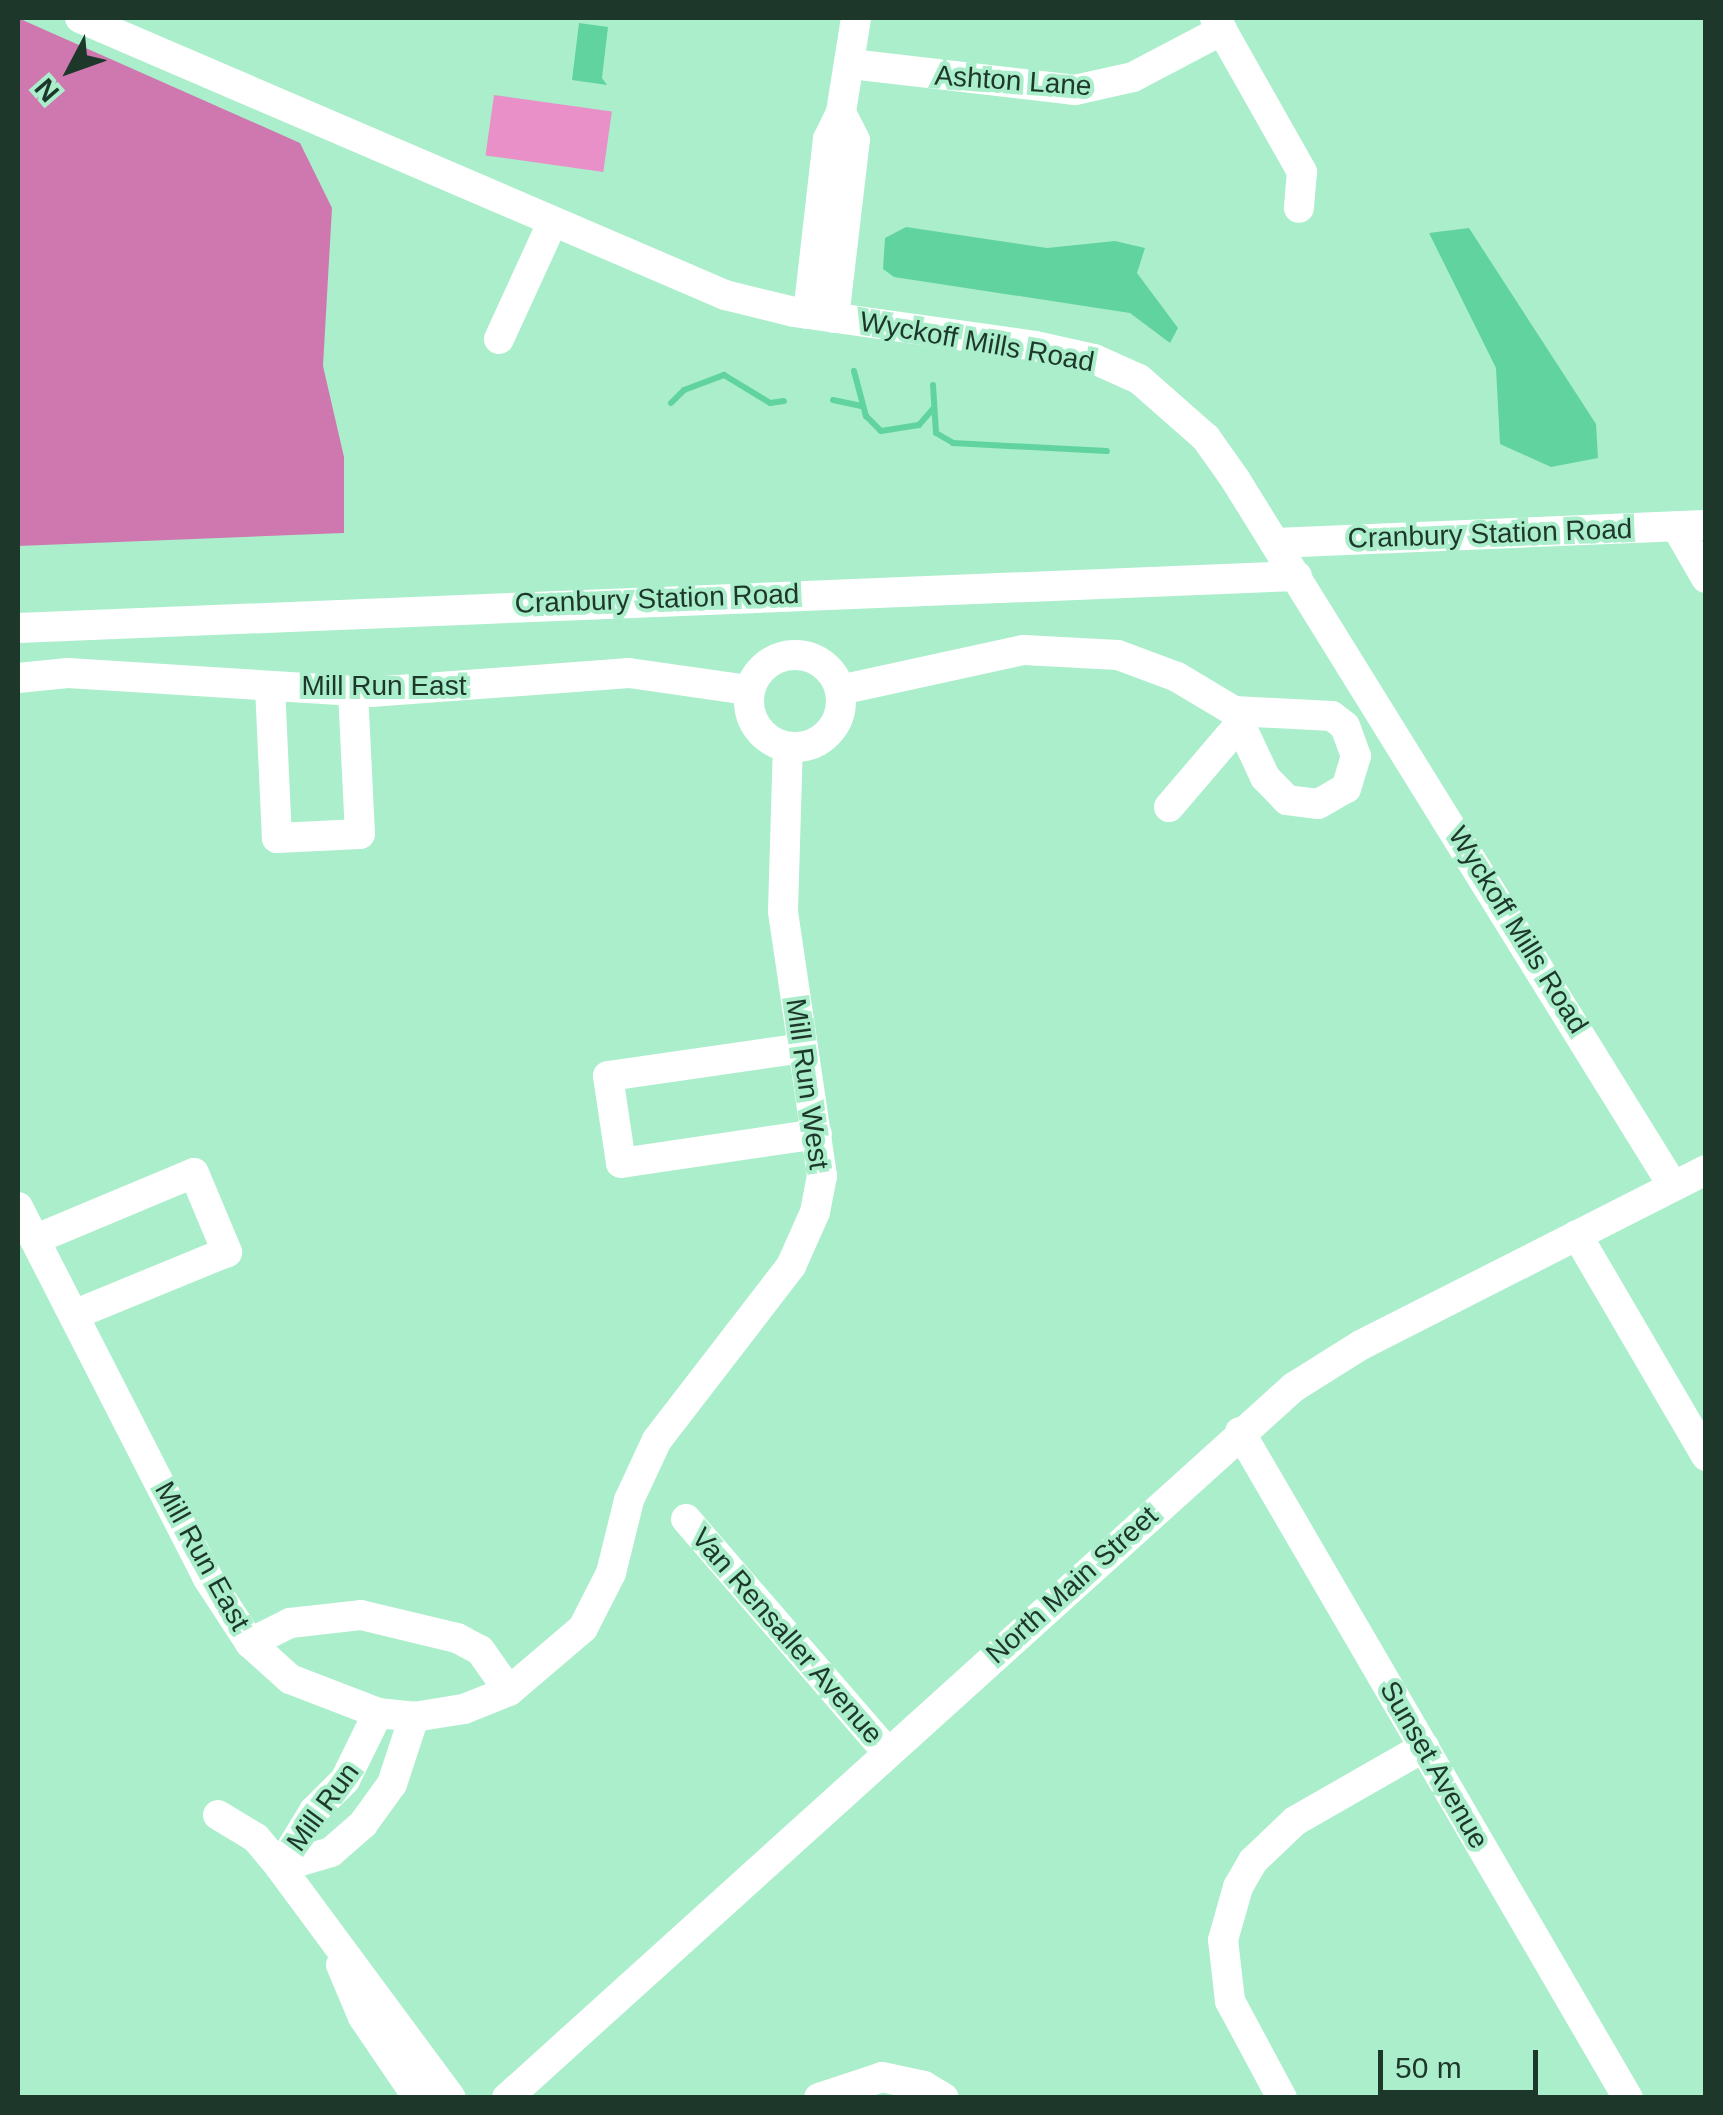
<!DOCTYPE html>
<style>
body{margin:0}
#map{position:relative;width:1723px;height:2115px;overflow:hidden;background:#abeecc;font-family:Arial,sans-serif}
div>[style]{position:absolute}
[style*='--x']{left:calc(var(--x)*1px);top:calc(var(--y)*1px);width:calc(var(--w)*1px);rotate:calc(var(--a)*1deg)}
.green>*{inset:0;background:#e990c9;transform-origin:0 0}
.forest>*{inset:0;background:#cf78b0}
.water>*{inset:0;background:#60d39f}
.stream>*{height:6px;margin:-3px;padding:0 3px;transform-origin:3px;border-radius:3px;background:#60d39f}
.minor>*{height:30px;margin:-15px;padding:0 15px;transform-origin:15px;border-radius:15px;background:#fff}
.minor>.ring{margin:-15px;padding:0;box-sizing:content-box;background:none;border:30px solid #fff;border-radius:50%}
span{translate:-50% -50%;white-space:nowrap;text-align:center;line-height:1.15;-webkit-text-stroke:8px #abeecc;paint-order:stroke}
.street-label{font-size:28px;color:#1d382b}
.frame{position:absolute;inset:0;border:20px solid #1d382b;pointer-events:none}
.north{position:absolute;left:20px;top:20px;width:100px;height:100px;-webkit-text-stroke:8px #abeecc;paint-order:stroke;rotate:229deg;font-size:28px;font-weight:700;line-height:40px;text-align:center;color:#1d382b}
.north::after{content:'';display:block;margin:auto;width:35px;height:45px;background:#1d382b;clip-path:polygon(50% 0,100% 100%,50% 72%,0 100%)}
.scale{position:absolute;left:1378px;top:2050px;width:160px;height:45px;box-sizing:border-box;border:5px solid #1d382b;border-top:0;padding-left:12px;font-size:30px;line-height:35px;white-space:nowrap;color:#1d382b;-webkit-text-stroke:8px #abeecc;paint-order:stroke}
</style>
<div id="map">
<div class="green">
<i style="left:494px;top:95px;width:119px;height:61px;rotate:8deg"></i>
</div>
<div class="forest">
<i style="clip-path:polygon(18px 18px,300px 143px,332px 208px,323px 366px,344px 457px,344px 533px,18px 546px)"></i>
</div>
<div class="water">
<i style="clip-path:polygon(579px 23px,608px 27px,602px 78px,607px 85px,572px 80px)"></i>
<i style="clip-path:polygon(906px 227px,1047px 248px,1115px 241px,1145px 248px,1137px 273px,1178px 328px,1170px 343px,1130px 313px,894px 277px,883px 269px,885px 238px)"></i>
<i style="clip-path:polygon(1469px 228px,1596px 424px,1598px 458px,1551px 467px,1500px 444px,1496px 368px,1429px 233px)"></i>
</div>
<div class="stream">
<i style="--x:854;--y:371;--w:47;--a:75.1"></i>
<i style="--x:866;--y:416;--w:21;--a:45"></i>
<i style="--x:881;--y:431;--w:38;--a:-9"></i>
<i style="--x:919;--y:425;--w:21;--a:-49"></i>
<i style="--x:933;--y:385;--w:48;--a:86.4"></i>
<i style="--x:936;--y:433;--w:20;--a:30"></i>
<i style="--x:953;--y:443;--w:154;--a:3"></i>
<i style="--x:833;--y:400;--w:29;--a:12"></i>
<i style="--x:671;--y:403;--w:18;--a:-45"></i>
<i style="--x:684;--y:390;--w:43;--a:-20.6"></i>
<i style="--x:724;--y:375;--w:54;--a:31.3"></i>
<i style="--x:770;--y:403;--w:14;--a:-8"></i>
</div>
<div class="minor">
<i style="--x:80;--y:18;--w:702;--a:23.24"></i>
<i style="--x:725;--y:295;--w:71;--a:13.8"></i>
<i style="--x:794;--y:312;--w:243;--a:8"></i>
<i style="--x:1035;--y:346;--w:60;--a:12.4"></i>
<i style="--x:1094;--y:359;--w:49;--a:24"></i>
<i style="--x:1139;--y:379;--w:89;--a:41.4"></i>
<i style="--x:1206;--y:438;--w:50;--a:54.7"></i>
<i style="--x:1235;--y:479;--w:832;--a:58.22"></i>
<i style="--x:1215;--y:18;--w:177;--a:60.5"></i>
<i style="--x:1302;--y:172;--w:36;--a:95"></i>
<i style="--x:851;--y:64;--w:226;--a:6.6"></i>
<i style="--x:1075;--y:90;--w:59;--a:-12.6"></i>
<i style="--x:1133;--y:77;--w:101;--a:-27.8"></i>
<i style="--x:808;--y:314;--w:176;--a:-83.5"></i>
<i style="--x:828;--y:139;--w:30;--a:-64"></i>
<i style="--x:841;--y:112;--w:95;--a:-80.9"></i>
<i style="--x:834;--y:318;--w:179;--a:-83.3"></i>
<i style="--x:855;--y:140;--w:31;--a:-117"></i>
<i style="--x:499;--y:339;--w:128;--a:-65.4"></i>
<i style="--x:1676;--y:526;--w:60;--a:60"></i>
<i style="--x:1275;--y:543;--w:431;--a:-2.4"></i>
<i style="--x:18;--y:628;--w:1280;--a:-2.33"></i>
<i class="ring" style="left:749px;top:655px;width:62px;height:62px"></i>
<i style="--x:18;--y:678;--w:50;--a:-5.7"></i>
<i style="--x:68;--y:673;--w:304;--a:3.6"></i>
<i style="--x:371;--y:692;--w:259;--a:-4.2"></i>
<i style="--x:629;--y:673;--w:121;--a:8.1"></i>
<i style="--x:270;--y:686;--w:152;--a:87.4"></i>
<i style="--x:277;--y:838;--w:83;--a:-2.8"></i>
<i style="--x:360;--y:834;--w:143;--a:-92.8"></i>
<i style="--x:840;--y:690;--w:188;--a:-12.3"></i>
<i style="--x:1024;--y:650;--w:94;--a:3"></i>
<i style="--x:1118;--y:655;--w:63;--a:20.4"></i>
<i style="--x:1177;--y:677;--w:66;--a:30.8"></i>
<i style="--x:1234;--y:711;--w:98;--a:2.9"></i>
<i style="--x:1332;--y:716;--w:16;--a:38"></i>
<i style="--x:1345;--y:726;--w:32;--a:70"></i>
<i style="--x:1356;--y:756;--w:34;--a:107"></i>
<i style="--x:1346;--y:788;--w:32;--a:150"></i>
<i style="--x:1318;--y:804;--w:31;--a:-173"></i>
<i style="--x:1287;--y:800;--w:32;--a:-134"></i>
<i style="--x:1265;--y:777;--w:73;--a:-115.2"></i>
<i style="--x:1169;--y:807;--w:109;--a:-49.5"></i>
<i style="--x:803;--y:1048;--w:197;--a:171.8"></i>
<i style="--x:608;--y:1076;--w:88;--a:81.5"></i>
<i style="--x:621;--y:1163;--w:198;--a:-8.4"></i>
<i style="--x:18;--y:1207;--w:415;--a:62.9"></i>
<i style="--x:207;--y:1577;--w:79;--a:56.9"></i>
<i style="--x:250;--y:1643;--w:54;--a:42"></i>
<i style="--x:290;--y:1679;--w:94;--a:21.1"></i>
<i style="--x:378;--y:1713;--w:36;--a:6"></i>
<i style="--x:414;--y:1717;--w:51;--a:-9.1"></i>
<i style="--x:464;--y:1709;--w:48;--a:-21.8"></i>
<i style="--x:509;--y:1691;--w:97;--a:-40.4"></i>
<i style="--x:583;--y:1628;--w:62;--a:-63"></i>
<i style="--x:611;--y:1573;--w:75;--a:-76.1"></i>
<i style="--x:629;--y:1500;--w:66;--a:-65"></i>
<i style="--x:657;--y:1440;--w:220;--a:-52.4"></i>
<i style="--x:791;--y:1266;--w:59;--a:-66"></i>
<i style="--x:815;--y:1212;--w:37;--a:-79"></i>
<i style="--x:822;--y:1176;--w:268;--a:-98.4"></i>
<i style="--x:783;--y:911;--w:164;--a:-88.3"></i>
<i style="--x:1577;--y:1235;--w:256;--a:59.7"></i>
<i style="--x:36;--y:1239;--w:171;--a:-22.7"></i>
<i style="--x:194;--y:1173;--w:86;--a:67.3"></i>
<i style="--x:227;--y:1252;--w:163;--a:157.7"></i>
<i style="--x:1240;--y:1432;--w:771;--a:59.78"></i>
<i style="--x:686;--y:1519;--w:309;--a:49.2"></i>
<i style="--x:250;--y:1643;--w:45;--a:-26.6"></i>
<i style="--x:290;--y:1623;--w:71;--a:-6.4"></i>
<i style="--x:361;--y:1615;--w:99;--a:13.5"></i>
<i style="--x:457;--y:1638;--w:26;--a:28"></i>
<i style="--x:480;--y:1650;--w:50;--a:54.7"></i>
<i style="--x:218;--y:1815;--w:44;--a:31.2"></i>
<i style="--x:256;--y:1838;--w:38;--a:50"></i>
<i style="--x:280;--y:1867;--w:287;--a:53.5"></i>
<i style="--x:280;--y:1867;--w:53;--a:-16.4"></i>
<i style="--x:331;--y:1852;--w:43;--a:-41.2"></i>
<i style="--x:363;--y:1824;--w:49;--a:-54.1"></i>
<i style="--x:392;--y:1784;--w:71;--a:-71.8"></i>
<i style="--x:280;--y:1867;--w:66;--a:-58.7"></i>
<i style="--x:314;--y:1811;--w:44;--a:-45"></i>
<i style="--x:345;--y:1780;--w:75;--a:-63.8"></i>
<i style="--x:341;--y:1965;--w:56;--a:67.1"></i>
<i style="--x:363;--y:2017;--w:98;--a:55.8"></i>
<i style="--x:507;--y:2098;--w:1061;--a:-42.1"></i>
<i style="--x:1294;--y:1387;--w:79;--a:-32.1"></i>
<i style="--x:1361;--y:1345;--w:387;--a:-26.9"></i>
<i style="--x:819;--y:2098;--w:66;--a:-18.4"></i>
<i style="--x:882;--y:2077;--w:43;--a:12.1"></i>
<i style="--x:924;--y:2086;--w:23;--a:31"></i>
<i style="--x:1282;--y:2098;--w:110;--a:-118.2"></i>
<i style="--x:1230;--y:2001;--w:61;--a:-96.5"></i>
<i style="--x:1223;--y:1940;--w:55;--a:-74.2"></i>
<i style="--x:1238;--y:1887;--w:30;--a:-60"></i>
<i style="--x:1253;--y:1861;--w:58;--a:-43.6"></i>
<i style="--x:1295;--y:1821;--w:149;--a:-29.8"></i>
</div>
<div class="street-label">
<span style="left:1013px;top:81px;rotate:4deg">Ashton Lane</span>
<span style="left:977px;top:342px;rotate:10deg">Wyckoff Mills Road</span>
<span style="left:1490px;top:534px;rotate:-2deg">Cranbury Station Road</span>
<span style="left:657px;top:599px;rotate:-2deg">Cranbury Station Road</span>
<span style="left:384px;top:686px">Mill Run East</span>
<span style="left:1518px;top:930px;rotate:58deg">Wyckoff Mills Road</span>
<span style="left:807px;top:1084px;rotate:82deg">Mill Run West</span>
<span style="left:202px;top:1556px;rotate:61deg">Mill Run East</span>
<span style="left:1072px;top:1585px;rotate:-42deg">North Main Street</span>
<span style="left:787px;top:1636px;rotate:49deg">Van Rensaller Avenue</span>
<span style="left:1434px;top:1765px;rotate:60deg">Sunset Avenue</span>
<span style="left:323px;top:1807px;rotate:-54deg">Mill Run</span>
</div>
<div class="frame"></div>
<div class="north">N</div>
<div class="scale">50 m</div>
</div>
